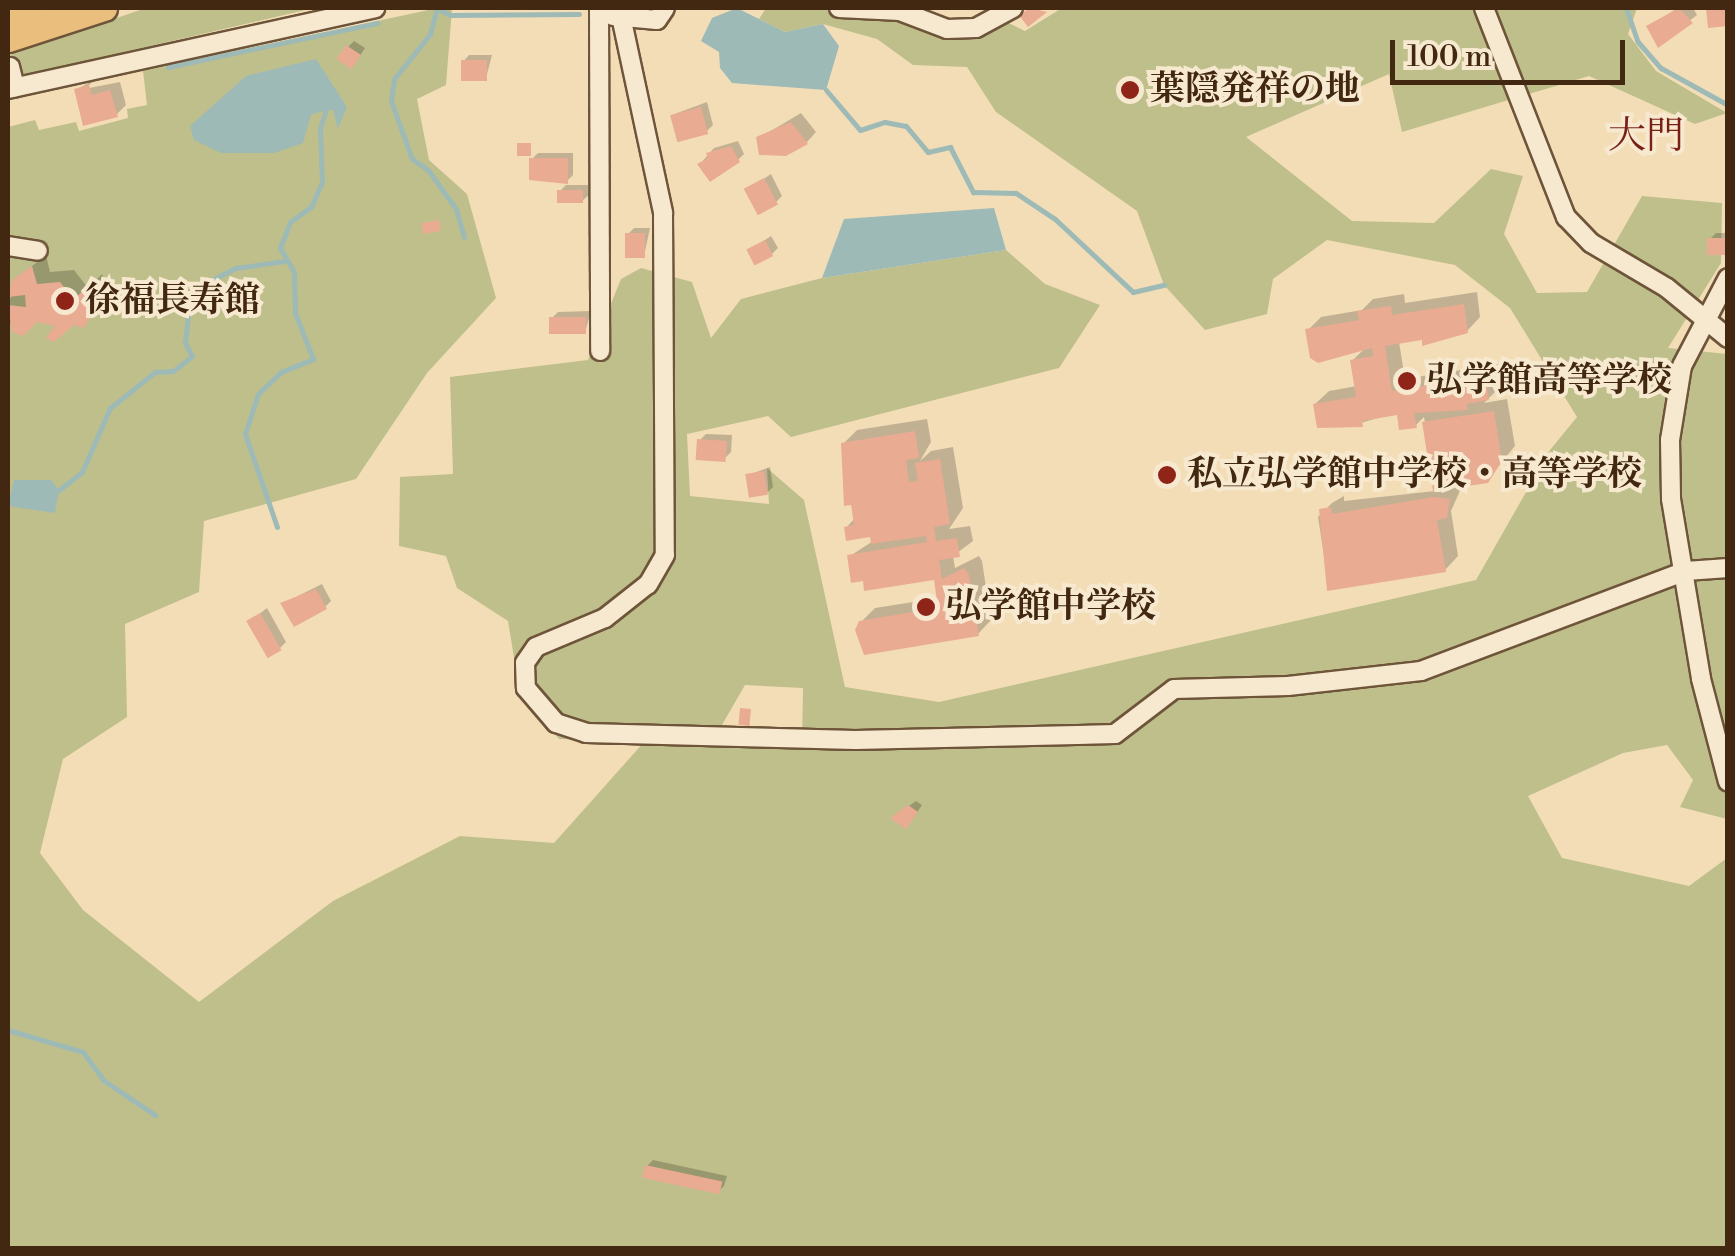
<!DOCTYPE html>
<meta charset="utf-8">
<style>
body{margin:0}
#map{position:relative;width:1735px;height:1256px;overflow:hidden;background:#f3ddb7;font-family:"Libre Bodoni","Noto Serif JP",serif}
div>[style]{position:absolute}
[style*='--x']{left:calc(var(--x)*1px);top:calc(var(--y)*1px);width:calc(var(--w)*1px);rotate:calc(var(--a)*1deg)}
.green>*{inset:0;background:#bfbf8b}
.water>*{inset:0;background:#9dbab6}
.shadow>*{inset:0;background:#0003}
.stream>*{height:5px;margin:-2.5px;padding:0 2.5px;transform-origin:2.5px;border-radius:2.5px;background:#9dbab6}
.building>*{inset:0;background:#eaab93;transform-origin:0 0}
.roads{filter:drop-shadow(2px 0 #6e553a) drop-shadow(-2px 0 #6e553a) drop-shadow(0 2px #6e553a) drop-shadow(0 -2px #6e553a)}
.minor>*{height:18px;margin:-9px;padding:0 9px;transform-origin:9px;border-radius:9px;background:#f7e9d0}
.highway>*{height:25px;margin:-12.5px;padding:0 12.5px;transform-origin:12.5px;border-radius:12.5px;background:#eabe7c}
.dots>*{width:28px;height:28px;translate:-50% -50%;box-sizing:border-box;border:5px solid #f7e9d0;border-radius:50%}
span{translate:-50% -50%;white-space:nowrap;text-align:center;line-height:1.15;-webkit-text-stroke:8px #f7e9d0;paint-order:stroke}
.poi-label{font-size:35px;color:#422810;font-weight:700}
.left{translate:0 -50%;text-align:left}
.neighbourhood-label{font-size:38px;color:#7a1f14}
.frame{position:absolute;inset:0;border:10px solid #422810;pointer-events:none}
.scale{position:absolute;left:1390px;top:40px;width:235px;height:45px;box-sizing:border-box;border:5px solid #422810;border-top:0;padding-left:12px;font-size:30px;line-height:35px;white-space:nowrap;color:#422810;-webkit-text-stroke:8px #f7e9d0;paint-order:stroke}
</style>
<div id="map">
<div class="green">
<i style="clip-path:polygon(146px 8px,314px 8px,8px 79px,8px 55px)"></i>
<i style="clip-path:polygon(evenodd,438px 8px,452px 8px,446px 85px,417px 99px,429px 160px,467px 194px,496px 298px,427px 373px,356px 479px,204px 521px,199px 592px,125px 624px,127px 717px,63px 759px,40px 853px,83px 910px,199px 1002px,333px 901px,460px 836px,554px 843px,645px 741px,559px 739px,520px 694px,508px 621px,457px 588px,446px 556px,399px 546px,400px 477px,453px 474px,450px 377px,588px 360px,621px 279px,641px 268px,692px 282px,711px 338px,741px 299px,822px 278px,1006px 250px,1045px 284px,1100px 305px,1059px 368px,791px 437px,768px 416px,687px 434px,690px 496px,769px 504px,767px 468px,804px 500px,845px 687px,939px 702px,1476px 580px,1550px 450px,1577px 417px,1510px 308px,1455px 265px,1327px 240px,1273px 279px,1267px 314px,1205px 330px,1164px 285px,1137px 211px,996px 112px,967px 67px,913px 65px,877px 39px,823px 24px,785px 32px,759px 19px,766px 8px,839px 8px,947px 29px,996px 17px,1025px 31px,1062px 8px,1637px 8px,1628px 34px,1656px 71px,1727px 113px,1695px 124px,1589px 76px,1402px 132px,1389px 74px,1246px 137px,1352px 221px,1434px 223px,1491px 169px,1523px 176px,1504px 234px,1537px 293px,1587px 292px,1642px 196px,1722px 203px,1721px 263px,1668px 348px,1727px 354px,1727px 819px,1680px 807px,1693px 780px,1667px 745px,1623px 753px,1528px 796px,1562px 858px,1689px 886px,1727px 858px,1727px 1248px,8px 1248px,8px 127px,35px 120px,39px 130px,76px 122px,79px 131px,128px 118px,127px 109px,147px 105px,143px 71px,438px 8px,745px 685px,803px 688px,802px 744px,715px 737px,745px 685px)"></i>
</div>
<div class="water">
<i style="clip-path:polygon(737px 8px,785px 32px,823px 24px,839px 46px,826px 90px,732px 83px,720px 68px,719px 52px,701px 41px,712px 18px)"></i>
<i style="clip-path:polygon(316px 59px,347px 107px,338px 129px,333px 110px,326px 110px,311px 115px,303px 143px,274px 153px,221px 153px,194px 140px,190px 126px,246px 76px)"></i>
<i style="clip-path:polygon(994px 208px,1006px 250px,822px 278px,844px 219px)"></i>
<i style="clip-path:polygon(14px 480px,51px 480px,59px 490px,55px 513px,8px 506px)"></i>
</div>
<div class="shadow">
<i style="clip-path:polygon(1678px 8px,1693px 8px,1697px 15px,1659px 44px,1649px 26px)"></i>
<i style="clip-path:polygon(354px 41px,365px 48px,358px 59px,348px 47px)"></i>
<i style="clip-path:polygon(469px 55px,492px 55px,486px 78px,463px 62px)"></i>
<i style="clip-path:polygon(99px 77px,84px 89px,120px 82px,126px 105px,116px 115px,76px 90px)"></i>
<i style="clip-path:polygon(707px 102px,713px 125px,707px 131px,672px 115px)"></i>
<i style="clip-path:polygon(801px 113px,816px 132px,807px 142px,786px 153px,759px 138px)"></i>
<i style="clip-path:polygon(738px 141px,744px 154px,738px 160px,700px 164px,714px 148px)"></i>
<i style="clip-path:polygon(538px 153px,573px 153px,573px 175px,567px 181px,532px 159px)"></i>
<i style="clip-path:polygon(771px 174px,782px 196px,776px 202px,747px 190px)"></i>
<i style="clip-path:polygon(566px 185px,588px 185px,589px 195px,582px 201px,560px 191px)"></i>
<i style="clip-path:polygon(634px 228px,650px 228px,644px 256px,628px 234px)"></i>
<i style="clip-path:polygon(1716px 233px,1728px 233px,1728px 253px,1710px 239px)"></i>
<i style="clip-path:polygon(771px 236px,778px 248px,772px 254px,750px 250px)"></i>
<i style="clip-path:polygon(46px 255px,50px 272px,74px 270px,88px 288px,102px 274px,110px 289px,83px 325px,37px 319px,23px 333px,8px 321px,8px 303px,23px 273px)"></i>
<i style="clip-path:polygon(1477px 292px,1480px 317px,1467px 331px,1399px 342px,1405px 379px,1498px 364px,1502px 385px,1484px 403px,1507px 399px,1515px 446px,1487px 480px,1463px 484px,1451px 511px,1458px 556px,1445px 570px,1329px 588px,1318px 517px,1332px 503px,1344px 496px,1344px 501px,1435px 491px,1424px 417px,1416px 425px,1399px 412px,1350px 426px,1315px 404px,1329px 391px,1357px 386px,1352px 361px,1366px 347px,1308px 330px,1321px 317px,1362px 310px,1373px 299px,1404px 294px,1405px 303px)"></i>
<i style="clip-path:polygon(591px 311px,585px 332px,552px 318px,558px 312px)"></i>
<i style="clip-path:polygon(927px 419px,931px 442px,920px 461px,931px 451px,953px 447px,963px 508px,949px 529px,970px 526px,973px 541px,953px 556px,955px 568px,979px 556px,982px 561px,991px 620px,978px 634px,861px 622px,875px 608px,939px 598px,936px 577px,865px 578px,850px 556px,873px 541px,872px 534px,846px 528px,855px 518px,843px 444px,857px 430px)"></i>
<i style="clip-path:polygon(706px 434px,732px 435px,731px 452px,725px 458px,700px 440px)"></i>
<i style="clip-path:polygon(770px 467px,773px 487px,767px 493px,748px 475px)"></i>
<i style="clip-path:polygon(322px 584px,331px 601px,325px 607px,284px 603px)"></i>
<i style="clip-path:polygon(267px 608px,286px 642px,280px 648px,250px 621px)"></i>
<i style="clip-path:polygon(916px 801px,922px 805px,912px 820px,894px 817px)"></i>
<i style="clip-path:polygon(653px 1160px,727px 1176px,724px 1186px,718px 1192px,647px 1166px)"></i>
</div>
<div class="stream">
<i style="--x:1626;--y:8;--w:36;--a:71"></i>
<i style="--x:1638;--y:42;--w:35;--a:49"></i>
<i style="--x:1661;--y:68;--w:77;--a:28.9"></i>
<i style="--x:168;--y:67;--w:214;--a:-11.9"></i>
<i style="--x:826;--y:90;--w:52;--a:49.6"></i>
<i style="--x:860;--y:130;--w:26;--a:-18"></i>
<i style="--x:885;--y:122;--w:21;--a:11"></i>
<i style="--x:906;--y:126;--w:34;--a:50"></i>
<i style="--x:928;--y:152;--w:23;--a:-13"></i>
<i style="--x:950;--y:147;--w:51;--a:62.9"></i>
<i style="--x:973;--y:192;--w:43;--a:1.3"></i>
<i style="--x:1016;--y:193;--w:47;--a:33.7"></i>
<i style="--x:1055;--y:219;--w:107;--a:43.1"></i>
<i style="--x:1133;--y:292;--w:32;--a:-13"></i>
<i style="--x:464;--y:237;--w:29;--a:-106"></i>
<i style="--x:456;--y:209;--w:48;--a:-125.7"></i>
<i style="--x:428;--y:170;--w:19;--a:-145"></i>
<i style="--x:412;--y:159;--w:62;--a:-109.9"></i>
<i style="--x:391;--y:101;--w:22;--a:-82"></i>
<i style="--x:394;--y:79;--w:58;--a:-51.3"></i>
<i style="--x:430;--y:34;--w:27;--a:-75"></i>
<i style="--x:437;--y:8;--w:15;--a:28"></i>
<i style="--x:450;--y:15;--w:129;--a:-0.4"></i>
<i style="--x:59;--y:490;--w:29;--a:-38"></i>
<i style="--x:82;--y:472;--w:70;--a:-66.4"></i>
<i style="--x:110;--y:408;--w:58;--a:-38.7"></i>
<i style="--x:155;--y:372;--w:18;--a:-3"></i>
<i style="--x:173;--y:371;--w:24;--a:-38"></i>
<i style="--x:192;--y:356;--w:15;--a:-118"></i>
<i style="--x:185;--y:343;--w:30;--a:-84"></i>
<i style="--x:188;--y:313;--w:35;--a:-59"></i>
<i style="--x:206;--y:283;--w:34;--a:-27"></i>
<i style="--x:236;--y:268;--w:49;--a:-8.3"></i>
<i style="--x:277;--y:527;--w:98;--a:-109"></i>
<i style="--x:245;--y:434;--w:42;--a:-72"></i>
<i style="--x:258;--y:394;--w:32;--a:-44"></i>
<i style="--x:281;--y:372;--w:35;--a:-22"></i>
<i style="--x:313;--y:359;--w:49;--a:-111.4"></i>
<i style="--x:295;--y:313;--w:41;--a:-91.4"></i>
<i style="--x:294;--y:272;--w:28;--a:-120"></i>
<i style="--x:280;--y:248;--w:28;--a:-69"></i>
<i style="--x:290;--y:222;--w:26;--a:-36"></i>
<i style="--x:311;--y:207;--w:27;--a:-66"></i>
<i style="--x:322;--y:182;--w:54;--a:-92.1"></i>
<i style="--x:320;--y:128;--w:19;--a:-72"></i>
<i style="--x:8;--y:1030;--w:78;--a:16.3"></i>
<i style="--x:83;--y:1052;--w:34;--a:54"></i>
<i style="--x:103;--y:1080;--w:63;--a:33.9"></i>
</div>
<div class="building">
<i style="clip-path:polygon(1030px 8px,1047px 12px,1028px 27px,1019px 15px)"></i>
<i style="clip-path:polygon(1679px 8px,1693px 23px,1658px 48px,1646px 26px)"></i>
<i style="clip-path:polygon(1706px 8px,1728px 8px,1728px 26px,1708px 28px)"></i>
<i style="left:346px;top:45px;width:18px;height:17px;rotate:34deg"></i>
<i style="left:461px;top:60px;width:26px;height:21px"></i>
<i style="clip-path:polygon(89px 85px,92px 95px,110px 90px,118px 117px,83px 126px,74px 89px)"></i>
<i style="left:701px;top:107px;width:28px;height:32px;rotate:75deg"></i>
<i style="clip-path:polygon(791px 122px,808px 144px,786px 156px,759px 155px,756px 137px)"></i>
<i style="left:517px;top:143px;width:14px;height:13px"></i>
<i style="clip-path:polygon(731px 146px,740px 162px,710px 182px,697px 164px,708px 158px,706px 153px)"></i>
<i style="clip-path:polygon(529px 158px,568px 158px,568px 184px,529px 180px)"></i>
<i style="left:764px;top:178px;width:30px;height:23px;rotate:62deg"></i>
<i style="left:557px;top:190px;width:26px;height:13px"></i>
<i style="left:439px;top:220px;width:11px;height:18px;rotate:80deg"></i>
<i style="left:625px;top:233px;width:20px;height:25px"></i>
<i style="left:1707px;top:238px;width:21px;height:17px"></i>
<i style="left:765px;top:240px;width:18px;height:21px;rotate:63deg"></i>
<i style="clip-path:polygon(32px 266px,37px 284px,60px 282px,74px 300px,88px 285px,98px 304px,84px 328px,74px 325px,54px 342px,46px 338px,55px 326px,37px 322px,23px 336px,12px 332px,8px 305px,26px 307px,25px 295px,8px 297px,12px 280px)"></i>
<i style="clip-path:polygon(1464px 304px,1468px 333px,1422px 346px,1422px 340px,1385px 346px,1392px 391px,1485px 376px,1489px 400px,1467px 404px,1468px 410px,1414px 413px,1417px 428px,1399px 430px,1397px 415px,1362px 421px,1363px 427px,1317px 428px,1313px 404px,1356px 397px,1350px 360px,1373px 356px,1372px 348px,1318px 363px,1310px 358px,1305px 329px,1359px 320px,1357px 311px,1391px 306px,1392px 315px)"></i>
<i style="left:549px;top:317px;width:37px;height:17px"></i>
<i style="clip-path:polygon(1494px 411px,1502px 461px,1488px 483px,1433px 491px,1422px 422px)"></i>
<i style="clip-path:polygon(915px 431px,919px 458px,906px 460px,909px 482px,918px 481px,915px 463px,940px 459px,950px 524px,934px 527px,936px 541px,957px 538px,960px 557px,939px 560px,942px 579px,964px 568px,969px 575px,979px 636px,864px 655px,855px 630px,859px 621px,938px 608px,934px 580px,864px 591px,863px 581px,851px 583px,847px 555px,927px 542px,926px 536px,871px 544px,870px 537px,846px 541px,844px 527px,854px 525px,851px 505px,844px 506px,841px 443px)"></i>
<i style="left:697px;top:439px;width:30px;height:21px;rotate:4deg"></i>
<i style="left:764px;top:471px;width:24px;height:19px;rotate:81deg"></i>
<i style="clip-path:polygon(1434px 497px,1450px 499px,1447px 518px,1437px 520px,1446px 572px,1327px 591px,1319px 509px,1331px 507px,1332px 514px)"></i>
<i style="clip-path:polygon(316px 589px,327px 609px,294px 627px,280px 603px)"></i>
<i style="left:260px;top:613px;width:43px;height:16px;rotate:60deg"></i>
<i style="left:740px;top:708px;width:11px;height:17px;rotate:5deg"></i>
<i style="clip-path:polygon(908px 805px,918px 812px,906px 829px,890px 818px)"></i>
<i style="left:645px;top:1165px;width:79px;height:13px;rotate:12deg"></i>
</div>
<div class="roads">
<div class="minor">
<i style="--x:599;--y:8;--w:343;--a:89.8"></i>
<i style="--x:839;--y:8;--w:61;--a:2.8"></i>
<i style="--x:900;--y:11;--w:50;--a:21"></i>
<i style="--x:947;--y:29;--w:29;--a:-2"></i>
<i style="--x:976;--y:28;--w:42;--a:-28.4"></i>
<i style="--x:1484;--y:8;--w:225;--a:68.6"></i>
<i style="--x:1566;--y:217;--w:36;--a:46"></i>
<i style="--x:1591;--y:243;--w:88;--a:30.6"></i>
<i style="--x:1667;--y:288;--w:79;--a:39.3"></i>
<i style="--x:613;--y:16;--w:44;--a:5.2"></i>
<i style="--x:657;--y:20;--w:14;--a:-56"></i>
<i style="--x:622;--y:21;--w:196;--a:77.9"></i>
<i style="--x:663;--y:213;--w:342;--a:89.7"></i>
<i style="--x:665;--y:555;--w:34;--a:120"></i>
<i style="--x:648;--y:584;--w:55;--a:141.7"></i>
<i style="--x:605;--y:618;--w:75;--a:157.2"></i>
<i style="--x:536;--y:647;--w:19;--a:125"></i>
<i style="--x:525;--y:663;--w:25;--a:88"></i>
<i style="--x:526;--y:688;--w:46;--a:49.4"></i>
<i style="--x:556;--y:723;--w:32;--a:18"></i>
<i style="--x:586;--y:733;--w:269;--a:1.5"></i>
<i style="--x:855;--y:740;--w:260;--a:-1.3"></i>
<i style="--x:1115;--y:734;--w:74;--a:-37.3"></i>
<i style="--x:1174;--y:689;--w:114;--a:-1.5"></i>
<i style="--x:1288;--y:686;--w:134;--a:-6.4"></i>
<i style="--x:1421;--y:671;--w:283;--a:-20.7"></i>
<i style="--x:1686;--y:571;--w:42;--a:-4.1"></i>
<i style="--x:10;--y:67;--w:21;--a:76"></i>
<i style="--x:8;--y:89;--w:376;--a:-12.4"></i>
<i style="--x:8;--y:246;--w:30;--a:9"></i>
<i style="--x:1728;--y:278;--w:99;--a:117.6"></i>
<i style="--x:1682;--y:366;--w:75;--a:99.2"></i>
<i style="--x:1670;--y:440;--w:59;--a:89"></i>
<i style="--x:1671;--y:499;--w:182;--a:80.5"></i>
<i style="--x:1701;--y:679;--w:106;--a:75.3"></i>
</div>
<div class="highway">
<i style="--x:8;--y:18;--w:40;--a:-14.4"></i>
<i style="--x:8;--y:39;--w:101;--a:-17.9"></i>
</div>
</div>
<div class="dots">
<i style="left:1130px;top:90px;background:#8f2418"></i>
<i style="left:65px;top:301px;background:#8f2418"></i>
<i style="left:1407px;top:381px;background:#8f2418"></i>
<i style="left:1167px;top:475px;background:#8f2418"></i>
<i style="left:926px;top:607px;background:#8f2418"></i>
</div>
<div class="poi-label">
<span class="left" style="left:1150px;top:90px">葉隠発祥の地</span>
<span class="left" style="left:85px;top:301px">徐福長寿館</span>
<span class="left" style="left:1427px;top:381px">弘学館高等学校</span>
<span class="left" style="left:1187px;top:475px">私立弘学館中学校・高等学校</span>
<span class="left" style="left:946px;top:607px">弘学館中学校</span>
</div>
<div class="neighbourhood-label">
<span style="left:1646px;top:137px">大門</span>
</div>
<div class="frame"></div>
<div class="scale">100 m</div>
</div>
